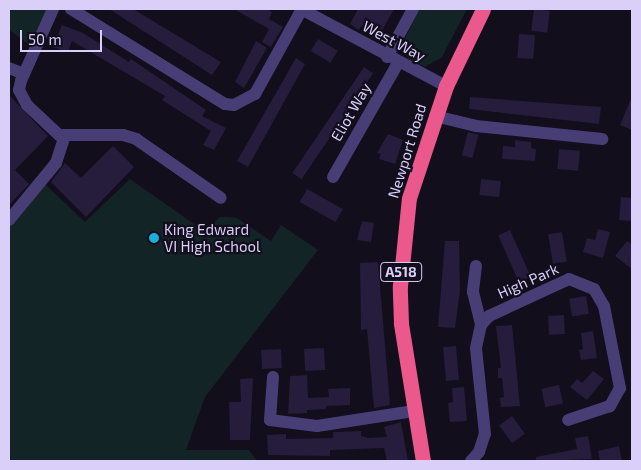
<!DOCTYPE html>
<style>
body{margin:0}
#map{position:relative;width:641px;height:470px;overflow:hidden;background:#120e1c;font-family:"Exo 2",sans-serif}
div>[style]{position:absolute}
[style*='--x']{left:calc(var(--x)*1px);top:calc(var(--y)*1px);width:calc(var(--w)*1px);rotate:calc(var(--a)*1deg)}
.green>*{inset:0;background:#122425}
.building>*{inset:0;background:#261c3b;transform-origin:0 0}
.minor>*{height:12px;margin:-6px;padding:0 6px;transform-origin:6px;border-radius:6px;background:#473e76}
.highway>*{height:15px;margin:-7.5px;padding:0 7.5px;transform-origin:7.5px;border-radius:7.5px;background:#eb588c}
.dots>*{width:14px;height:14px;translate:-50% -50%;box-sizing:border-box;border:2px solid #120e1c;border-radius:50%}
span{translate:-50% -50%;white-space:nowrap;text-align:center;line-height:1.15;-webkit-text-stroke:4.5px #120e1c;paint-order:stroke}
.shield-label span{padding:1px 4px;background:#120e1c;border:1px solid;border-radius:4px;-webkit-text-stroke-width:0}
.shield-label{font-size:14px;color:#d9cff9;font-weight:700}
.street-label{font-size:15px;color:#d9cff9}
.poi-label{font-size:15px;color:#d9cff9}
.left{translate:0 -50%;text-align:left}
.frame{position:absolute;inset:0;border:10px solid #d9cff9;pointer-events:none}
.scale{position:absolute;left:20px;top:30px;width:82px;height:22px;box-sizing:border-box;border:2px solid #d9cff9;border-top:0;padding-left:6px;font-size:15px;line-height:18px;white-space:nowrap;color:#d9cff9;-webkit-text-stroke:4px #120e1c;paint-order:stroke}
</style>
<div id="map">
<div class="green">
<i style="clip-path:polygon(9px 9px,50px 9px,35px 49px,9px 30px)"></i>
<i style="clip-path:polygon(419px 9px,467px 9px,442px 57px,425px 67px,410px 60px,401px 47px)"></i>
<i style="clip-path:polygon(130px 179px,204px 231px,220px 217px,229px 217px,237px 218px,271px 241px,281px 225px,318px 250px,205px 397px,186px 450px,249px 450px,257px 461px,9px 461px,9px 220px,44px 183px,85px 222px)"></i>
</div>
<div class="building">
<i style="clip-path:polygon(109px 9px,133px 9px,221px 62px,212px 75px)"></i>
<i style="clip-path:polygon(234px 9px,266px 9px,272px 12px,269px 19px,283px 27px,271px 47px,262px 42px,269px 29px)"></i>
<i style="clip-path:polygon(358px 9px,394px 9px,379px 36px,361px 26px,359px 30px,350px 24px)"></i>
<i style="left:534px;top:9px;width:16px;height:22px;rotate:7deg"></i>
<i style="clip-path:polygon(62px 25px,83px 33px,129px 62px,131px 59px,206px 110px,202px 116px,226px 128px,214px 150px,203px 145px,211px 131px,162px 100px,165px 96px,72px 41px,68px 52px,53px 47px)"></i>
<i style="left:519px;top:34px;width:16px;height:24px;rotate:4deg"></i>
<i style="left:318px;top:39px;width:23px;height:14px;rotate:31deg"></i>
<i style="clip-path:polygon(256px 41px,267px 48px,244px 88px,235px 82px)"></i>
<i style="clip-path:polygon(296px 58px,305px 64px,248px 167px,237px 161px)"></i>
<i style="left:364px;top:67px;width:11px;height:128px;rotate:34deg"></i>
<i style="clip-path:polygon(9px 95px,48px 136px,15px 170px,29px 184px,9px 205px)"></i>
<i style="clip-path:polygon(632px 96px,632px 130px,620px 125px)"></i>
<i style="clip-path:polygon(470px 97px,601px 107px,599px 124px,469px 109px)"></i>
<i style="left:468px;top:132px;width:11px;height:24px;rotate:15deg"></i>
<i style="clip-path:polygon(388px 134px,403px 140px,395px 164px,379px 159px,381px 154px,377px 153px)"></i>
<i style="clip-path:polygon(515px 140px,531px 142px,531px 148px,536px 149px,535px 161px,502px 159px,503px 146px,515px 147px)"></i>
<i style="clip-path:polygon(113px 146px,134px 167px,86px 217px,51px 182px,65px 163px,81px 178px)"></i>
<i style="left:559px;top:149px;width:21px;height:20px;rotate:5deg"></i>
<i style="left:481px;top:179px;width:20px;height:16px;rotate:6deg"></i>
<i style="left:307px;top:189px;width:41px;height:15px;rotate:29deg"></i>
<i style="clip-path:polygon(621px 197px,632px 198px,632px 221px,619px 220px)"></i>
<i style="clip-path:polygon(362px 221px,374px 223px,371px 242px,357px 240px)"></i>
<i style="clip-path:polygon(598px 229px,610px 232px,603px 258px,583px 252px,587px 238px,595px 240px)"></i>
<i style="left:510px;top:230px;width:51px;height:13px;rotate:66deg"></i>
<i style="left:562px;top:232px;width:30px;height:14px;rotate:81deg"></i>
<i style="clip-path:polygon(445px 241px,459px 241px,460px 291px,455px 328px,438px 327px)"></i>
<i style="clip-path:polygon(627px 241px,632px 244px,632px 269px,615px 256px)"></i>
<i style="clip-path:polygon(378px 262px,390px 405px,374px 408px,367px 329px,361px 330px,360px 263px)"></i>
<i style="left:586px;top:296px;width:18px;height:17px;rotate:81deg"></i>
<i style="left:564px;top:315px;width:19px;height:16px;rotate:87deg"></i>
<i style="clip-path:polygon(512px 325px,520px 406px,501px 407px,500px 398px,504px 397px,502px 378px,498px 378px,498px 368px,501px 368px,496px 326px)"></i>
<i style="clip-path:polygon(593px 331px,597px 358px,581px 360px,579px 350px,583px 349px,581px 333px)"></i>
<i style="left:456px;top:346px;width:34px;height:13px;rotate:85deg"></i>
<i style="left:324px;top:348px;width:22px;height:20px;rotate:87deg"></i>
<i style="left:281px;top:349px;width:19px;height:20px;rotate:87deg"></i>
<i style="clip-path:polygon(593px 371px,604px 379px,587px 400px,570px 387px,577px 379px,582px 383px)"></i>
<i style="clip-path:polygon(307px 375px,308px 398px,329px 397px,328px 389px,350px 388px,350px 405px,326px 406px,326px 409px,307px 410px,307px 413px,288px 414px,290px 376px)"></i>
<i style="clip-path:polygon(253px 378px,250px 440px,230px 440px,229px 402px,241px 402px,240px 379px)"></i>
<i style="left:559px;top:385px;width:19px;height:18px;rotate:78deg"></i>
<i style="clip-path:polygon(464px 387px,467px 421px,450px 422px,448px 403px,453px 402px,452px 388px)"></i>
<i style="left:512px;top:416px;width:22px;height:16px;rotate:54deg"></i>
<i style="clip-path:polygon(401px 422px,408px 461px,387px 461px,384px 448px,330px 450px,330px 456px,268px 455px,267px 435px,286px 434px,286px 439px,333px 438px,333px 432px,361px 431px,361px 436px,367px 438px,387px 437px,384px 427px)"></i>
<i style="clip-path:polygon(588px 436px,592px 459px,536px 461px,536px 457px,577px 449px,575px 438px)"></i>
<i style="clip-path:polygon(619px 446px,622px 461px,600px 461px,598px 451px)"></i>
</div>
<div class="minor">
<i style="--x:53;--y:9;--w:79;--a:114"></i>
<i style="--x:21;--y:81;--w:9;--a:103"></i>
<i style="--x:19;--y:90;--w:17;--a:62"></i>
<i style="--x:27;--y:105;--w:44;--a:43.2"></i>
<i style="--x:59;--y:135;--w:64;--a:0"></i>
<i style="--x:123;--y:135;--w:14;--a:17"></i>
<i style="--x:136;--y:139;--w:103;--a:34.8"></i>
<i style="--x:71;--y:9;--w:181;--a:31.7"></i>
<i style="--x:225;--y:104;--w:9;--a:6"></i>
<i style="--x:234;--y:105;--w:24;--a:-28"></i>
<i style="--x:255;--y:94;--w:97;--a:-61.1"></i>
<i style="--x:301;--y:9;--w:164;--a:28"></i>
<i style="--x:387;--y:57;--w:55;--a:-61.6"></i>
<i style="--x:9;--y:68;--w:16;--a:22"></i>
<i style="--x:435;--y:116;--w:42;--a:13.7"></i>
<i style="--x:476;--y:126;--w:127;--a:5.9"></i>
<i style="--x:333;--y:177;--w:131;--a:-60.3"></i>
<i style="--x:9;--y:220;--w:74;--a:-50.5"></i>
<i style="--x:56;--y:163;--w:29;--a:-72"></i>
<i style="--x:476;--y:266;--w:26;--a:97"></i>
<i style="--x:473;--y:292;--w:34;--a:76"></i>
<i style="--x:273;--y:377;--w:43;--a:94"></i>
<i style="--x:270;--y:420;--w:47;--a:7.3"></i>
<i style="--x:317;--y:426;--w:98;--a:-8.8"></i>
<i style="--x:471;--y:461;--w:12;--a:-48"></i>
<i style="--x:479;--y:452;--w:19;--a:-72"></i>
<i style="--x:485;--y:434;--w:86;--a:-96"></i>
<i style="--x:476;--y:348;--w:24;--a:-78"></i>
<i style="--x:481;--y:325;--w:12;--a:-48"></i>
<i style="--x:489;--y:316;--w:88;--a:-24.8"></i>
<i style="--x:569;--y:279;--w:27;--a:22"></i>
<i style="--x:594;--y:289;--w:20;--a:60"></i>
<i style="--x:604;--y:306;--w:84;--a:79"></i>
<i style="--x:620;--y:388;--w:21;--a:119"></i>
<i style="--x:610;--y:406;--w:44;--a:161.6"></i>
</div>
<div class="highway">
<i style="--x:423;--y:461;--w:140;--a:-99.1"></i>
<i style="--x:401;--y:323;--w:37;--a:-92"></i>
<i style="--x:400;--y:286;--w:88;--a:-84.2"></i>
<i style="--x:409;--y:198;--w:118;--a:-71.7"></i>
<i style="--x:446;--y:86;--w:85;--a:-64.3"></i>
</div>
<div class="dots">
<i style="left:154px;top:238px;background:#1aafda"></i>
</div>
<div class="shield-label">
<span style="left:401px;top:272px">A518</span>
</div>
<div class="street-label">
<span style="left:394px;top:41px;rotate:28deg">West Way</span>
<span style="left:351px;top:112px;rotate:-60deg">Eliot Way</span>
<span style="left:407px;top:151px;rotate:-73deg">Newport Road</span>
<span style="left:528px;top:281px;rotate:-24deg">High Park</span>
</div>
<div class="poi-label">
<span class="left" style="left:164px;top:238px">King Edward<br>VI High School</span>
</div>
<div class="frame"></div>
<div class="scale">50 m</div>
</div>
